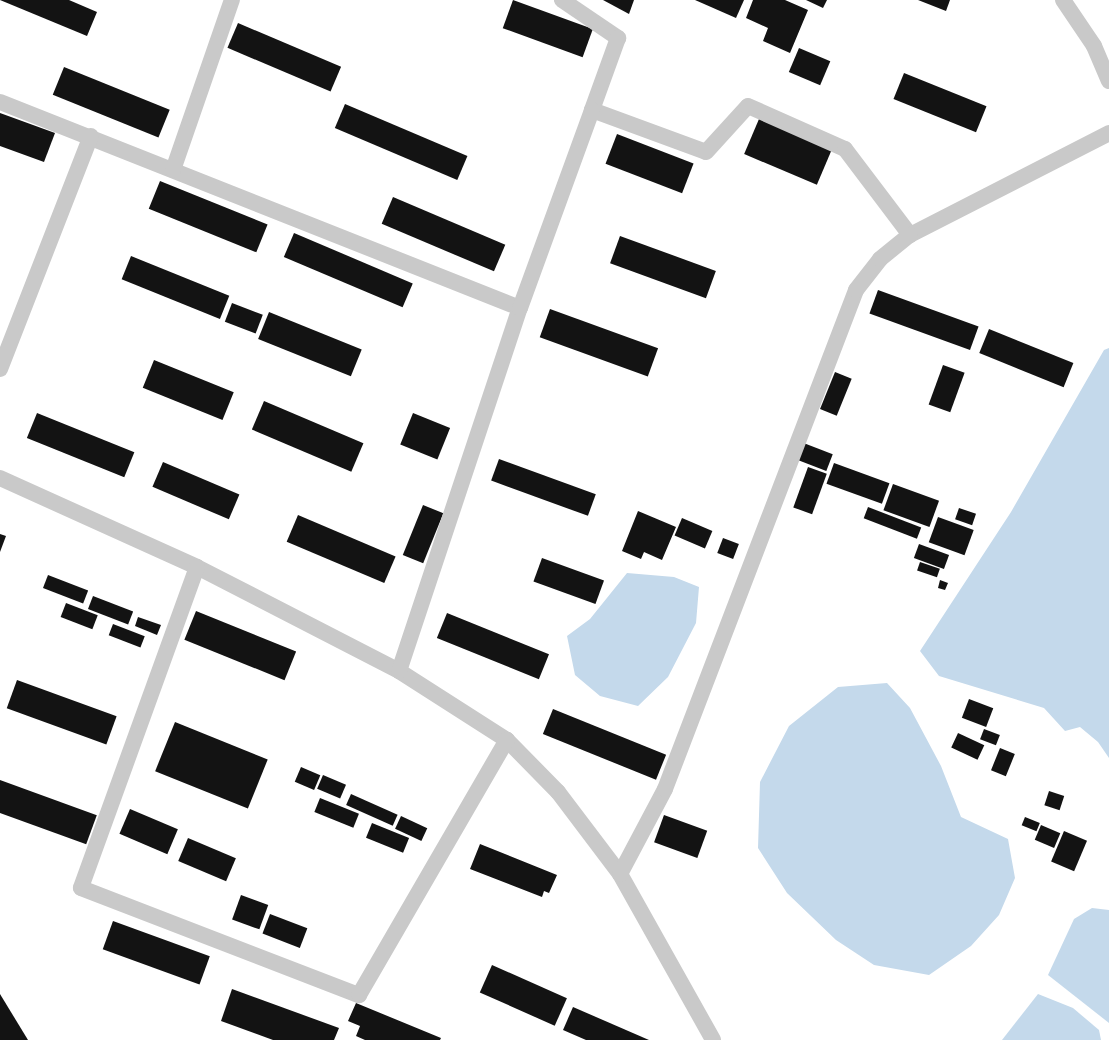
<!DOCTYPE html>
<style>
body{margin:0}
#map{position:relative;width:1109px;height:1040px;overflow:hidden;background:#fff;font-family:"Noto Sans",sans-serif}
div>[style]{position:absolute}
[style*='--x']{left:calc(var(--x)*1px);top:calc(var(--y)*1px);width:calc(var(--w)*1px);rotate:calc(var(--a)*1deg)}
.water>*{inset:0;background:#c4d9eb}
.building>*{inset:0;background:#131313;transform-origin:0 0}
.minor>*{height:16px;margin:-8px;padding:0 8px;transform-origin:8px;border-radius:8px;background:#c9c9c9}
span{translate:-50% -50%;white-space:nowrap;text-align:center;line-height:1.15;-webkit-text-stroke:6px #fff;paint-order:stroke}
</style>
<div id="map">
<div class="water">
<i style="clip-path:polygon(1109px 348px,1109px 758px,1098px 742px,1080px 727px,1065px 731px,1044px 708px,939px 676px,920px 651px,1011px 512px,1104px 350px)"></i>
<i style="clip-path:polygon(627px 573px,674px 577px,699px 587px,696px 623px,668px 677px,638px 706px,600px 696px,575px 675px,567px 636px,590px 619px)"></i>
<i style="clip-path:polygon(887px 683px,910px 708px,941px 766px,961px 817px,1008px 839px,1015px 878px,999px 915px,971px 946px,929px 975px,874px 965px,836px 940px,787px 893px,758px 848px,760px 782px,789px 726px,838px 687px)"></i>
<i style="clip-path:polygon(1092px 908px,1109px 910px,1109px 1023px,1048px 975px,1074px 919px)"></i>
<i style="clip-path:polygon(1038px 994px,1073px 1008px,1099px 1030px,1101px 1040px,1002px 1040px)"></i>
</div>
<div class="building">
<i style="clip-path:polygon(0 0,69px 0,97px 12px,87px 36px)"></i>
<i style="left:513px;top:0;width:85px;height:30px;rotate:20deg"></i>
<i style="clip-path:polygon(603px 0,634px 0,629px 14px)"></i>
<i style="clip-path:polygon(695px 0,744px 0,736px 18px)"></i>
<i style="clip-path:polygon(753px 0,785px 0,808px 10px,790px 53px,763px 41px,768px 28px,746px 18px)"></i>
<i style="clip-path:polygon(806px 0,827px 0,823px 8px)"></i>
<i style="clip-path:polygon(918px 0,950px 0,946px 11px)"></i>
<i style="left:238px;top:23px;width:112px;height:27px;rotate:23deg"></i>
<i style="left:799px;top:48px;width:34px;height:26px;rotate:23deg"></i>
<i style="left:64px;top:67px;width:114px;height:30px;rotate:22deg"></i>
<i style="left:904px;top:73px;width:89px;height:28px;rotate:22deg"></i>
<i style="left:345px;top:104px;width:133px;height:26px;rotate:23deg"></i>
<i style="clip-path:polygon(0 113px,55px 133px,44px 162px,0 146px)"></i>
<i style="left:759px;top:119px;width:79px;height:38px;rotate:23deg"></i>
<i style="left:617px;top:134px;width:82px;height:32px;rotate:21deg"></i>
<i style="left:160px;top:181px;width:116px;height:30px;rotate:22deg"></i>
<i style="left:393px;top:197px;width:122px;height:29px;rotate:23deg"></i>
<i style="left:294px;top:233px;width:129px;height:26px;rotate:23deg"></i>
<i style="left:620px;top:236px;width:102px;height:29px;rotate:20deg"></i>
<i style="left:131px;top:256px;width:106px;height:25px;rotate:22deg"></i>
<i style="left:878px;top:290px;width:107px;height:25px;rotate:20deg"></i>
<i style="left:232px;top:303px;width:33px;height:20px;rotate:21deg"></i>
<i style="left:550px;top:309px;width:115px;height:30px;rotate:20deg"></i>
<i style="left:269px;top:312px;width:100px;height:29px;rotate:22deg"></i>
<i style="left:989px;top:329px;width:91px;height:26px;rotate:22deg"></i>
<i style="left:154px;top:360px;width:86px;height:30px;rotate:22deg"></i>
<i style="left:943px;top:365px;width:23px;height:42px;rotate:20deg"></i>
<i style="left:835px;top:372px;width:18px;height:40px;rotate:22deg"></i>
<i style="left:264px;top:401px;width:108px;height:31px;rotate:23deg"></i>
<i style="left:37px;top:413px;width:105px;height:27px;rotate:22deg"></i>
<i style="left:413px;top:413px;width:40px;height:34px;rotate:22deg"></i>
<i style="left:801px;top:442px;width:34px;height:18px;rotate:21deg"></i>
<i style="left:499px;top:459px;width:103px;height:23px;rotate:20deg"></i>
<i style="left:163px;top:462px;width:83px;height:27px;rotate:23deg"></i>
<i style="left:834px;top:463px;width:59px;height:22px;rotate:20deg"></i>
<i style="left:808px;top:467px;width:20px;height:43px;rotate:20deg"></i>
<i style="left:893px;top:484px;width:49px;height:28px;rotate:20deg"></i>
<i style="left:423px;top:505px;width:22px;height:54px;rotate:22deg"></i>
<i style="left:868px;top:507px;width:57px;height:12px;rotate:21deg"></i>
<i style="left:959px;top:508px;width:18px;height:12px;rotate:19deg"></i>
<i style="clip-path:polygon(638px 511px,676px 527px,662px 560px,644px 552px,641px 559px,622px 551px)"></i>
<i style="left:298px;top:515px;width:106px;height:29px;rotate:23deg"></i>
<i style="left:938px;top:517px;width:38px;height:27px;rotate:20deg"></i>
<i style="left:682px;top:518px;width:33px;height:19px;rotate:23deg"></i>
<i style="clip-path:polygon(0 534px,6px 536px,0 552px)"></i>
<i style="left:723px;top:538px;width:17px;height:16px;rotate:21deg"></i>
<i style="left:919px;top:544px;width:32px;height:15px;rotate:20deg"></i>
<i style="left:542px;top:558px;width:66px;height:25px;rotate:20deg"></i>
<i style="left:920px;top:562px;width:21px;height:9px;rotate:19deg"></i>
<i style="left:48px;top:575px;width:43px;height:14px;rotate:21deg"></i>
<i style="clip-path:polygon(940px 580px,948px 583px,945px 590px,938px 588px)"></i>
<i style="left:93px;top:596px;width:43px;height:14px;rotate:21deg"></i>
<i style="left:66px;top:603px;width:34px;height:15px;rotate:21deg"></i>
<i style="left:196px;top:611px;width:108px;height:31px;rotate:22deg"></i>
<i style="left:447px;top:613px;width:110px;height:27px;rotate:22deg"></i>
<i style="clip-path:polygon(138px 617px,161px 625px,157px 635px,135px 626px)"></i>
<i style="left:113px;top:624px;width:34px;height:12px;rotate:21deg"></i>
<i style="left:17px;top:680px;width:106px;height:30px;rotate:20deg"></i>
<i style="left:969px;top:699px;width:26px;height:20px;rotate:21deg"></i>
<i style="left:553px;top:709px;width:122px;height:27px;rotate:22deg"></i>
<i style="left:175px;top:722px;width:100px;height:53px;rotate:22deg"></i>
<i style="left:984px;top:729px;width:17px;height:11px;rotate:21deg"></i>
<i style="left:958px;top:733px;width:29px;height:16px;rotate:25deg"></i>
<i style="left:1000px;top:748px;width:16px;height:24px;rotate:22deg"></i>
<i style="left:301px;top:767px;width:21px;height:16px;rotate:23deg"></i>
<i style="left:323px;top:775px;width:25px;height:15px;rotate:23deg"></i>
<i style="left:0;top:780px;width:103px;height:31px;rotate:20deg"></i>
<i style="left:1049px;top:791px;width:16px;height:15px;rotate:18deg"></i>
<i style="left:351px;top:794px;width:51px;height:12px;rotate:24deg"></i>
<i style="left:320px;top:798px;width:42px;height:15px;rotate:22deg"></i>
<i style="left:130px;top:809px;width:52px;height:27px;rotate:23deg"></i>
<i style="left:664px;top:815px;width:46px;height:29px;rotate:20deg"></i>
<i style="left:401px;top:816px;width:29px;height:14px;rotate:25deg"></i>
<i style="left:1025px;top:817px;width:16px;height:9px;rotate:22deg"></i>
<i style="left:372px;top:823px;width:40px;height:16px;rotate:22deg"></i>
<i style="left:1041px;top:825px;width:21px;height:16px;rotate:23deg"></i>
<i style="left:1064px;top:831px;width:25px;height:33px;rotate:23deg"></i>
<i style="left:188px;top:838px;width:52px;height:25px;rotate:23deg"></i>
<i style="clip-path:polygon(480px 844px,557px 875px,549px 893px,544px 891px,542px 897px,470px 869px)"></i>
<i style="left:241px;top:895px;width:29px;height:26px;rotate:20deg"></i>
<i style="left:270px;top:914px;width:40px;height:21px;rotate:21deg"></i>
<i style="left:113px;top:921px;width:103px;height:30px;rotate:20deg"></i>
<i style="left:492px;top:965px;width:82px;height:30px;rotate:24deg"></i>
<i style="clip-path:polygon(232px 989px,339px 1028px,334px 1040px,273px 1040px,221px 1021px)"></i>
<i style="clip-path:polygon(0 994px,28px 1040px,0 1040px)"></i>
<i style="clip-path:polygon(356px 1003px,441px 1038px,440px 1040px,365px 1040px,356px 1036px,360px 1026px,348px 1021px)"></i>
<i style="clip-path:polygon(573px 1007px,649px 1040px,586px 1040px,563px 1030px)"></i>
</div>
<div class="minor">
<i style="--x:562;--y:0;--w:68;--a:34.2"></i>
<i style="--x:618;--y:38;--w:77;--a:109.9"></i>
<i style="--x:592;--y:110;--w:121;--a:20.2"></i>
<i style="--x:706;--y:152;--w:62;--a:-47.6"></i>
<i style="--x:748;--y:106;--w:106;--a:23.9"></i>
<i style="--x:845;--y:149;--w:108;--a:52.9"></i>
<i style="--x:910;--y:235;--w:224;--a:-27.1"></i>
<i style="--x:1063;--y:0;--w:55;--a:56"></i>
<i style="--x:1094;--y:46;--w:38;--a:67"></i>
<i style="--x:0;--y:102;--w:559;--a:21.61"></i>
<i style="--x:173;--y:170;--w:180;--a:-70.9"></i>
<i style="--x:0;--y:369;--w:250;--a:-68.7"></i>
<i style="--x:0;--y:478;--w:216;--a:24.3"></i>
<i style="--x:197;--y:567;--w:227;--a:27.2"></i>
<i style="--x:399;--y:671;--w:128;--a:32.6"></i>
<i style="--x:507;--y:740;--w:73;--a:45.6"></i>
<i style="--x:558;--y:792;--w:103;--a:52.9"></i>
<i style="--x:620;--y:874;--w:190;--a:60.7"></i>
<i style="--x:197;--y:567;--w:341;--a:109.9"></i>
<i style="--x:81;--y:888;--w:298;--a:21.1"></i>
<i style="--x:359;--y:995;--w:295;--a:-59.9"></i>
<i style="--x:399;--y:671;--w:383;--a:-71.6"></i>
<i style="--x:520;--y:308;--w:211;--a:-70"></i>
<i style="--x:620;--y:874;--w:96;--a:-62.1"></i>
<i style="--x:665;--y:789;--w:534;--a:-69.05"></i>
<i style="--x:856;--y:290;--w:39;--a:-52"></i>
<i style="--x:880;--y:259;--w:38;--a:-39"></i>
</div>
</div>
